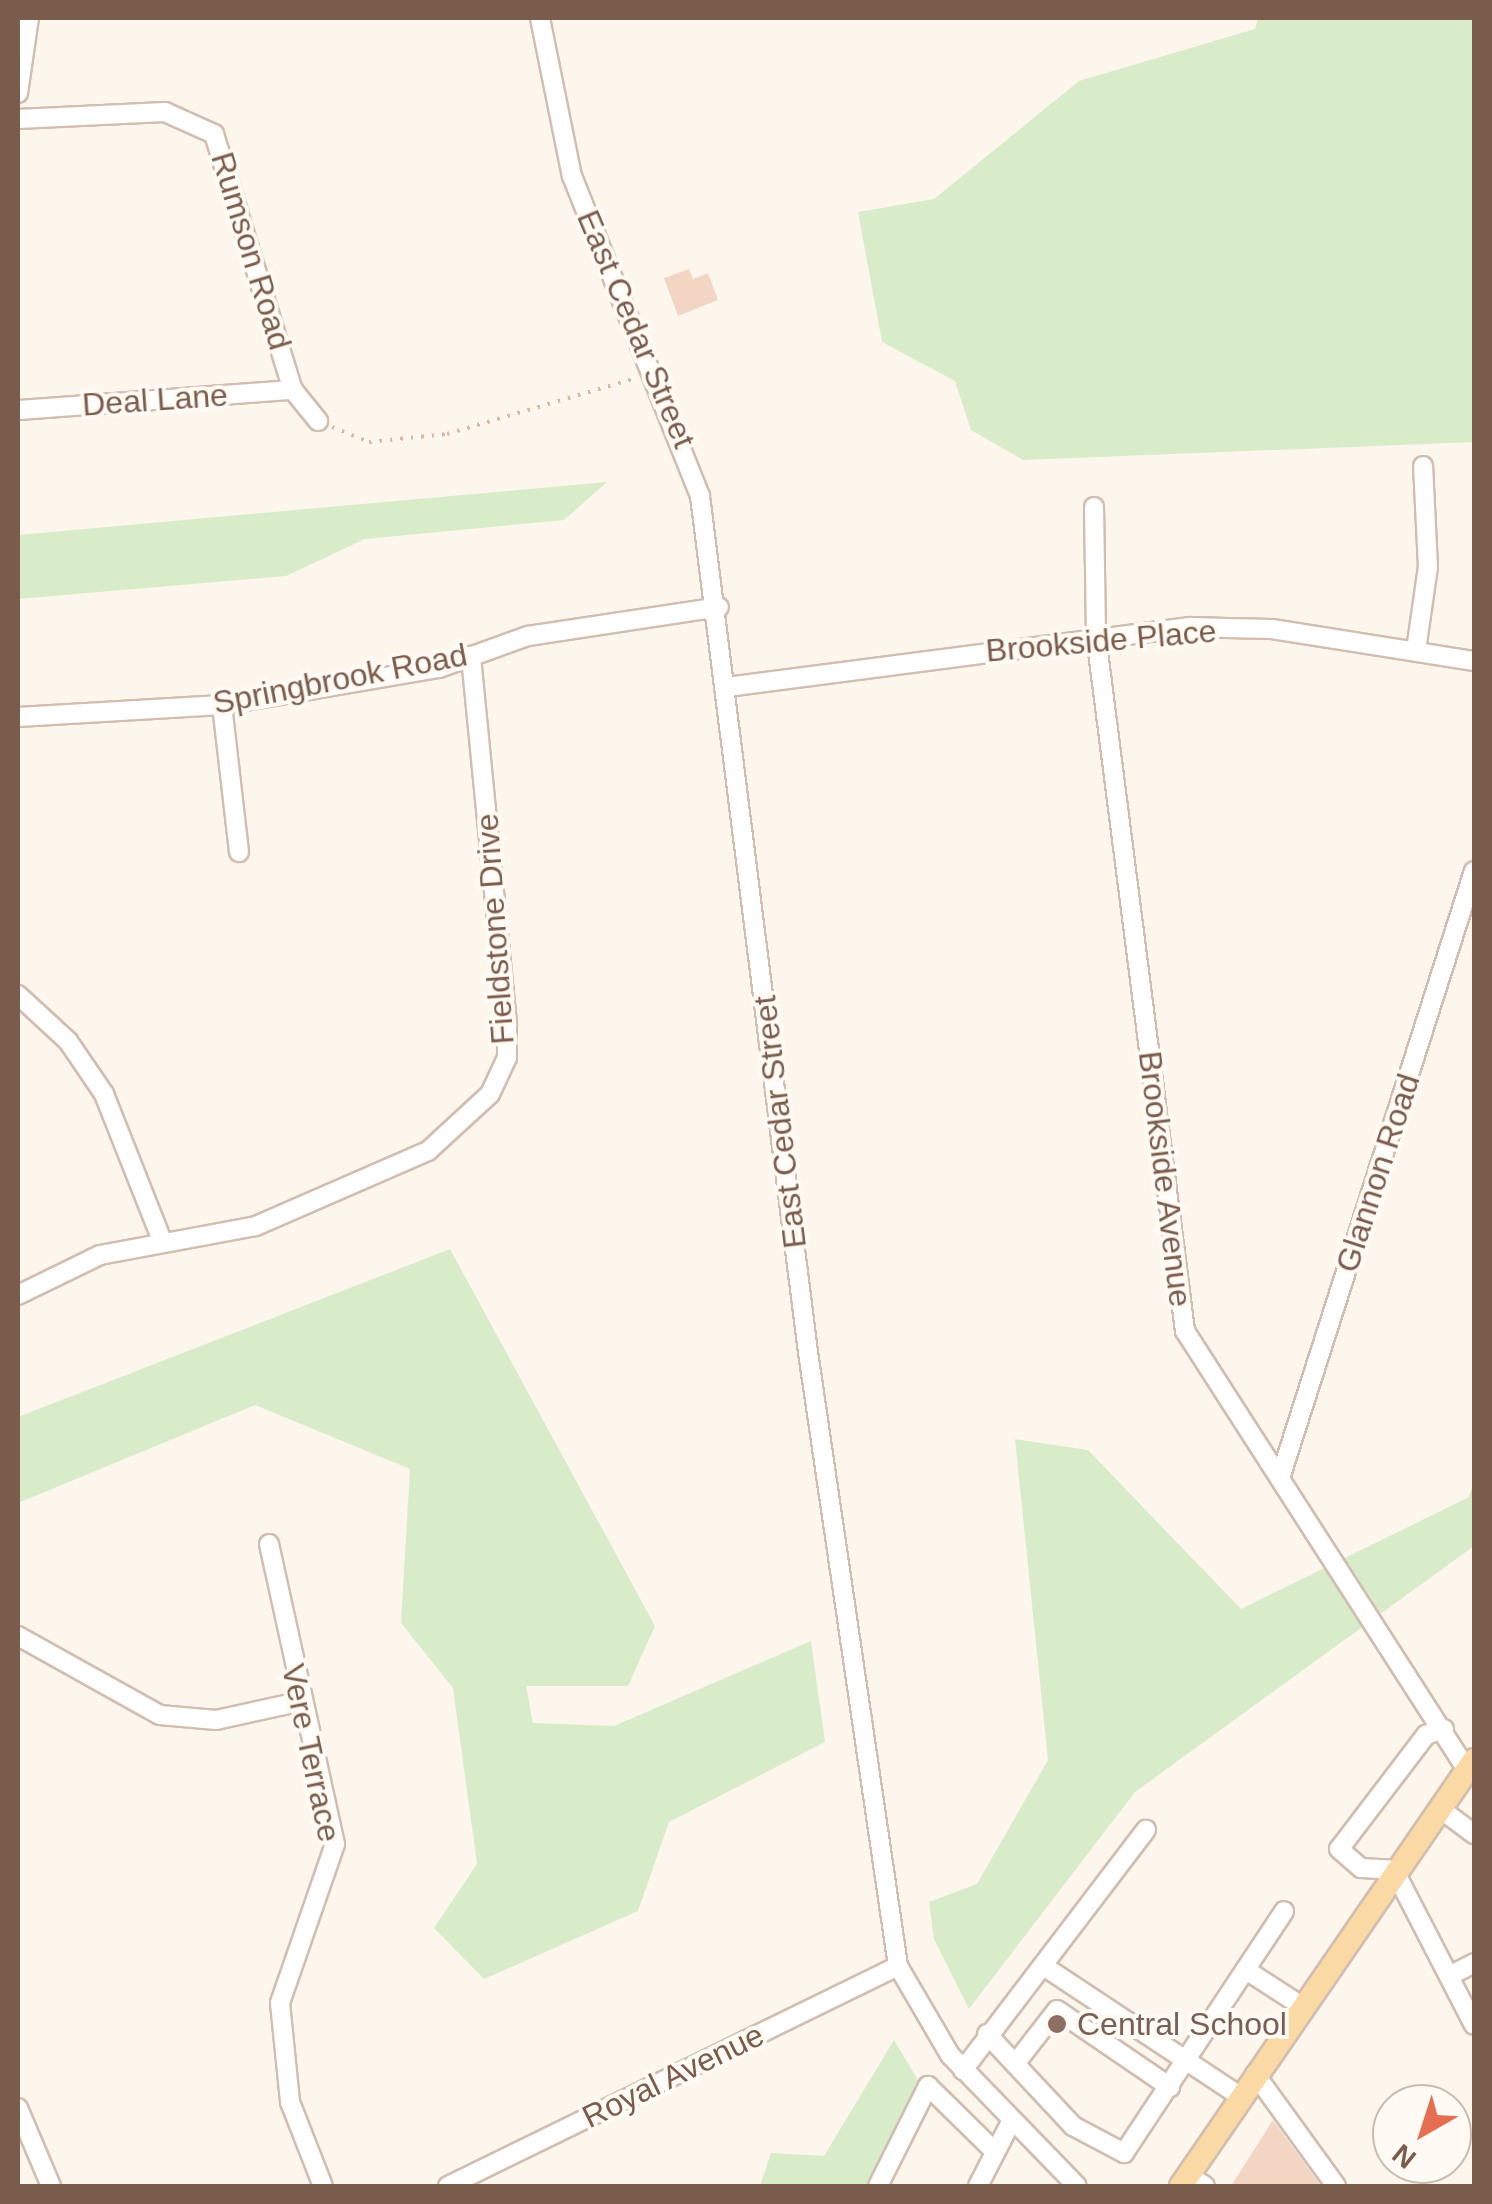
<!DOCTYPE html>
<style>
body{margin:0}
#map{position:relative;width:1492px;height:2204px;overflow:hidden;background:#fdf6ec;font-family:Helvetica,sans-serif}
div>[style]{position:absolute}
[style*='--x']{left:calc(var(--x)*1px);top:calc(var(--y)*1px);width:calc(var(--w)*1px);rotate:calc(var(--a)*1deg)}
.green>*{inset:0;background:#d8ecc9}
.building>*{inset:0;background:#f3d5c3}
.path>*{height:4px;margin-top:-2px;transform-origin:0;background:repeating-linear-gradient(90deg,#d9b8a5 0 2.5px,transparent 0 10.5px)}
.roads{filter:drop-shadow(2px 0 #d1beb0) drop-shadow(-2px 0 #d1beb0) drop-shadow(0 2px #d1beb0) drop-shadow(0 -2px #d1beb0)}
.minor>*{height:18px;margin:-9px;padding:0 9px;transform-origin:9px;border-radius:9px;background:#fff}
.major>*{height:22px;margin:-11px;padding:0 11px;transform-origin:11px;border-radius:11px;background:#fbd9a5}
.dots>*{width:28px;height:28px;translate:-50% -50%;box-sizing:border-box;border:5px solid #fffaf3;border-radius:50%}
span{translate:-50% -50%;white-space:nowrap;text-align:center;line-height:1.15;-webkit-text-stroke:8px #fffaf3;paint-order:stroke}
.street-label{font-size:32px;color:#7a5c4d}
.education-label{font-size:32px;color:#785e54}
.left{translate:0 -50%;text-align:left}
.frame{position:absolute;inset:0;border:20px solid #7a5c4d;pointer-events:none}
.north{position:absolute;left:1372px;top:2084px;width:100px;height:100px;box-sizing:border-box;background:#fffaf3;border:2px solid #cabbb1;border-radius:50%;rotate:219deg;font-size:28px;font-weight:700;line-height:40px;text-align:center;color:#7a5c4d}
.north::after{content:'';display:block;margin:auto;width:35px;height:45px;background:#e76f51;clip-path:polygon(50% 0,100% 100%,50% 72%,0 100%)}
</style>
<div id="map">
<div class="green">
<i style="clip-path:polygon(1258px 18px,1474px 18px,1474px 442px,1023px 460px,971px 430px,955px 381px,882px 342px,858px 212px,934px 199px,1079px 81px,1255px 29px)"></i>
<i style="clip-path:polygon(607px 482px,564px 520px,365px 539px,286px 576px,18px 599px,18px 535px)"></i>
<i style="clip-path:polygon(450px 1249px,655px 1626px,628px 1686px,526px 1686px,533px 1723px,614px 1726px,811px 1641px,825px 1742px,669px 1822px,638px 1911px,484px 1979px,434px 1928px,477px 1864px,453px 1688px,401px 1623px,410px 1469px,255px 1405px,18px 1503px,18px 1417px)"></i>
<i style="clip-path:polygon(1015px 1439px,1088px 1450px,1241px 1609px,1469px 1497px,1474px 1481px,1474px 1546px,1135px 1792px,969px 2009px,934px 1939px,929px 1902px,977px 1884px,1048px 1760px)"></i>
<i style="clip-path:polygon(894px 2040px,921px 2085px,869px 2186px,760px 2186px,771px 2153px,824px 2156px)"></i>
</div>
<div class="building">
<i style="clip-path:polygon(689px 269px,693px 279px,708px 273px,718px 300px,678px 316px,664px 278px)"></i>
<i style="clip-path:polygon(1273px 2120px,1321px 2186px,1231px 2186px)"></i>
</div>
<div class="path">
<i style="--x:332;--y:427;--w:40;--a:22"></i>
<i style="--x:369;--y:442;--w:78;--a:-5.9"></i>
<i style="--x:447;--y:434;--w:197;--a:-16.5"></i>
</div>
<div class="roads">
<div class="minor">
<i style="--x:540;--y:18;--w:161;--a:78.6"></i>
<i style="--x:572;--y:176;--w:345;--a:68.2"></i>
<i style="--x:700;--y:496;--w:863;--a:82.81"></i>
<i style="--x:808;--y:1352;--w:621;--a:81.66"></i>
<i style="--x:898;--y:1966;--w:103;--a:59.7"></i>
<i style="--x:950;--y:2055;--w:182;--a:45.9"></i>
<i style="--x:18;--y:93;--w:76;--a:-81.7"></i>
<i style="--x:18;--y:119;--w:147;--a:-2.7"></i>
<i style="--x:165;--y:112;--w:54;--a:24.2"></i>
<i style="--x:214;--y:134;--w:268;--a:72.9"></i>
<i style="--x:293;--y:390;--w:40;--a:51"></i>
<i style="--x:18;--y:410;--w:276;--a:-4.2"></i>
<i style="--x:1094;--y:507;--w:129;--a:89.1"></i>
<i style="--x:1096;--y:636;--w:701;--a:82.7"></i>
<i style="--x:1185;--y:1331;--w:522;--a:57.28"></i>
<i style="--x:1416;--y:650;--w:84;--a:-81.8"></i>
<i style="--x:1428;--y:567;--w:101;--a:-92.8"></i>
<i style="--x:727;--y:687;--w:467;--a:-7.4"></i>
<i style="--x:1190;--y:627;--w:82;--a:1.4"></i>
<i style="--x:1272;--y:629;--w:205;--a:9"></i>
<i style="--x:222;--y:705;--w:148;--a:83.4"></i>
<i style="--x:18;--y:717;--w:204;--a:-3.4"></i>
<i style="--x:222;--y:705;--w:220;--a:-9.7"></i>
<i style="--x:439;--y:668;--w:95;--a:-19.8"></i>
<i style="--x:528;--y:636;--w:193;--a:-8.6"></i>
<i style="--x:18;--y:995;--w:68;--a:42.6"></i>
<i style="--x:68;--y:1041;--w:64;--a:55.8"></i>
<i style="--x:104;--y:1094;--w:155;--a:68.4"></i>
<i style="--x:18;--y:1295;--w:91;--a:-26"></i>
<i style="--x:100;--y:1255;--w:159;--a:-10.5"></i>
<i style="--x:256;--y:1226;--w:188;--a:-23.6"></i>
<i style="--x:428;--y:1151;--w:84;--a:-42.6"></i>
<i style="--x:490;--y:1094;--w:40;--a:-65"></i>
<i style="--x:507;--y:1058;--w:34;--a:-90"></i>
<i style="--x:507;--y:1024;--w:370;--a:-95.6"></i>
<i style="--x:1281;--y:1475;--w:634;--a:-72.28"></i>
<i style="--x:269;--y:1544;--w:307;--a:77.6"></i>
<i style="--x:335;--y:1844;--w:168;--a:109.1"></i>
<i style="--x:280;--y:2003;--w:100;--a:84.2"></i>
<i style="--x:290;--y:2102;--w:90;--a:68.6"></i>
<i style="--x:18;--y:1636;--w:162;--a:29.1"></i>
<i style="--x:160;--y:1715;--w:56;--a:5.1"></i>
<i style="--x:216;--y:1720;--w:84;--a:-12.4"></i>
<i style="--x:1444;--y:1729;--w:19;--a:162"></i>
<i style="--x:1426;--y:1735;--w:143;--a:127.3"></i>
<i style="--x:1339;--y:1849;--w:29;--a:41"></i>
<i style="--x:1361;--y:1868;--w:33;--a:3"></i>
<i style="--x:1394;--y:1870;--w:174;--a:62.7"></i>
<i style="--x:1439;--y:1808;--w:44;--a:36.6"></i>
<i style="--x:1045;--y:1967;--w:234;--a:33.5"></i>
<i style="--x:1246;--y:1970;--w:64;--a:32.9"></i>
<i style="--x:1449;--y:1976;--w:28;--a:-27"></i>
<i style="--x:987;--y:2034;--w:126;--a:46.9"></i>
<i style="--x:1073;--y:2126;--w:58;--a:27.9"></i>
<i style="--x:1124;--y:2153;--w:290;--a:-56.5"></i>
<i style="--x:1015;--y:2064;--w:68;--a:-52.1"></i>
<i style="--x:1057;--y:2010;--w:137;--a:34.3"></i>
<i style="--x:963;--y:2070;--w:302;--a:-52.7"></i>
<i style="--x:1255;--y:2074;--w:138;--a:54.1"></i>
<i style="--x:18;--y:2108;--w:85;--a:67.1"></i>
<i style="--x:1188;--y:2175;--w:20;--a:33"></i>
<i style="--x:448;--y:2186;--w:501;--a:-26.05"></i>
<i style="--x:878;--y:2186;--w:112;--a:-63.4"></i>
<i style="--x:928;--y:2086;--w:88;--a:44.5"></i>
<i style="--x:978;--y:2186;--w:74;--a:-62.7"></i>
</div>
<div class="major">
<i style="--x:1181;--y:2186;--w:517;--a:-55.48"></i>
</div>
</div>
<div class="dots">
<i style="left:1057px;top:2024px;background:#8d6e63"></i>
</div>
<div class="street-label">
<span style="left:251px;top:251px;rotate:73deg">Rumson Road</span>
<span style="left:636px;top:329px;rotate:67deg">East Cedar Street</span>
<span style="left:155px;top:400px;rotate:-4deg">Deal Lane</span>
<span style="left:1101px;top:641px;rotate:-5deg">Brookside Place</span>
<span style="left:340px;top:679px;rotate:-11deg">Springbrook Road</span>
<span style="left:495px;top:929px;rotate:-94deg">Fieldstone Drive</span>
<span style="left:780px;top:1122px;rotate:-97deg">East Cedar Street</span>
<span style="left:1378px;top:1173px;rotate:-72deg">Glannon Road</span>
<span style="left:1165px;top:1179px;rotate:83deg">Brookside Avenue</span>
<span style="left:311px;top:1753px;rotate:78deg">Vere Terrace</span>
<span style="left:673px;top:2076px;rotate:-26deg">Royal Avenue</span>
</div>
<div class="education-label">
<span class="left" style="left:1077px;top:2024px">Central School</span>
</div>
<div class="frame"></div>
<div class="north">N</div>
</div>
